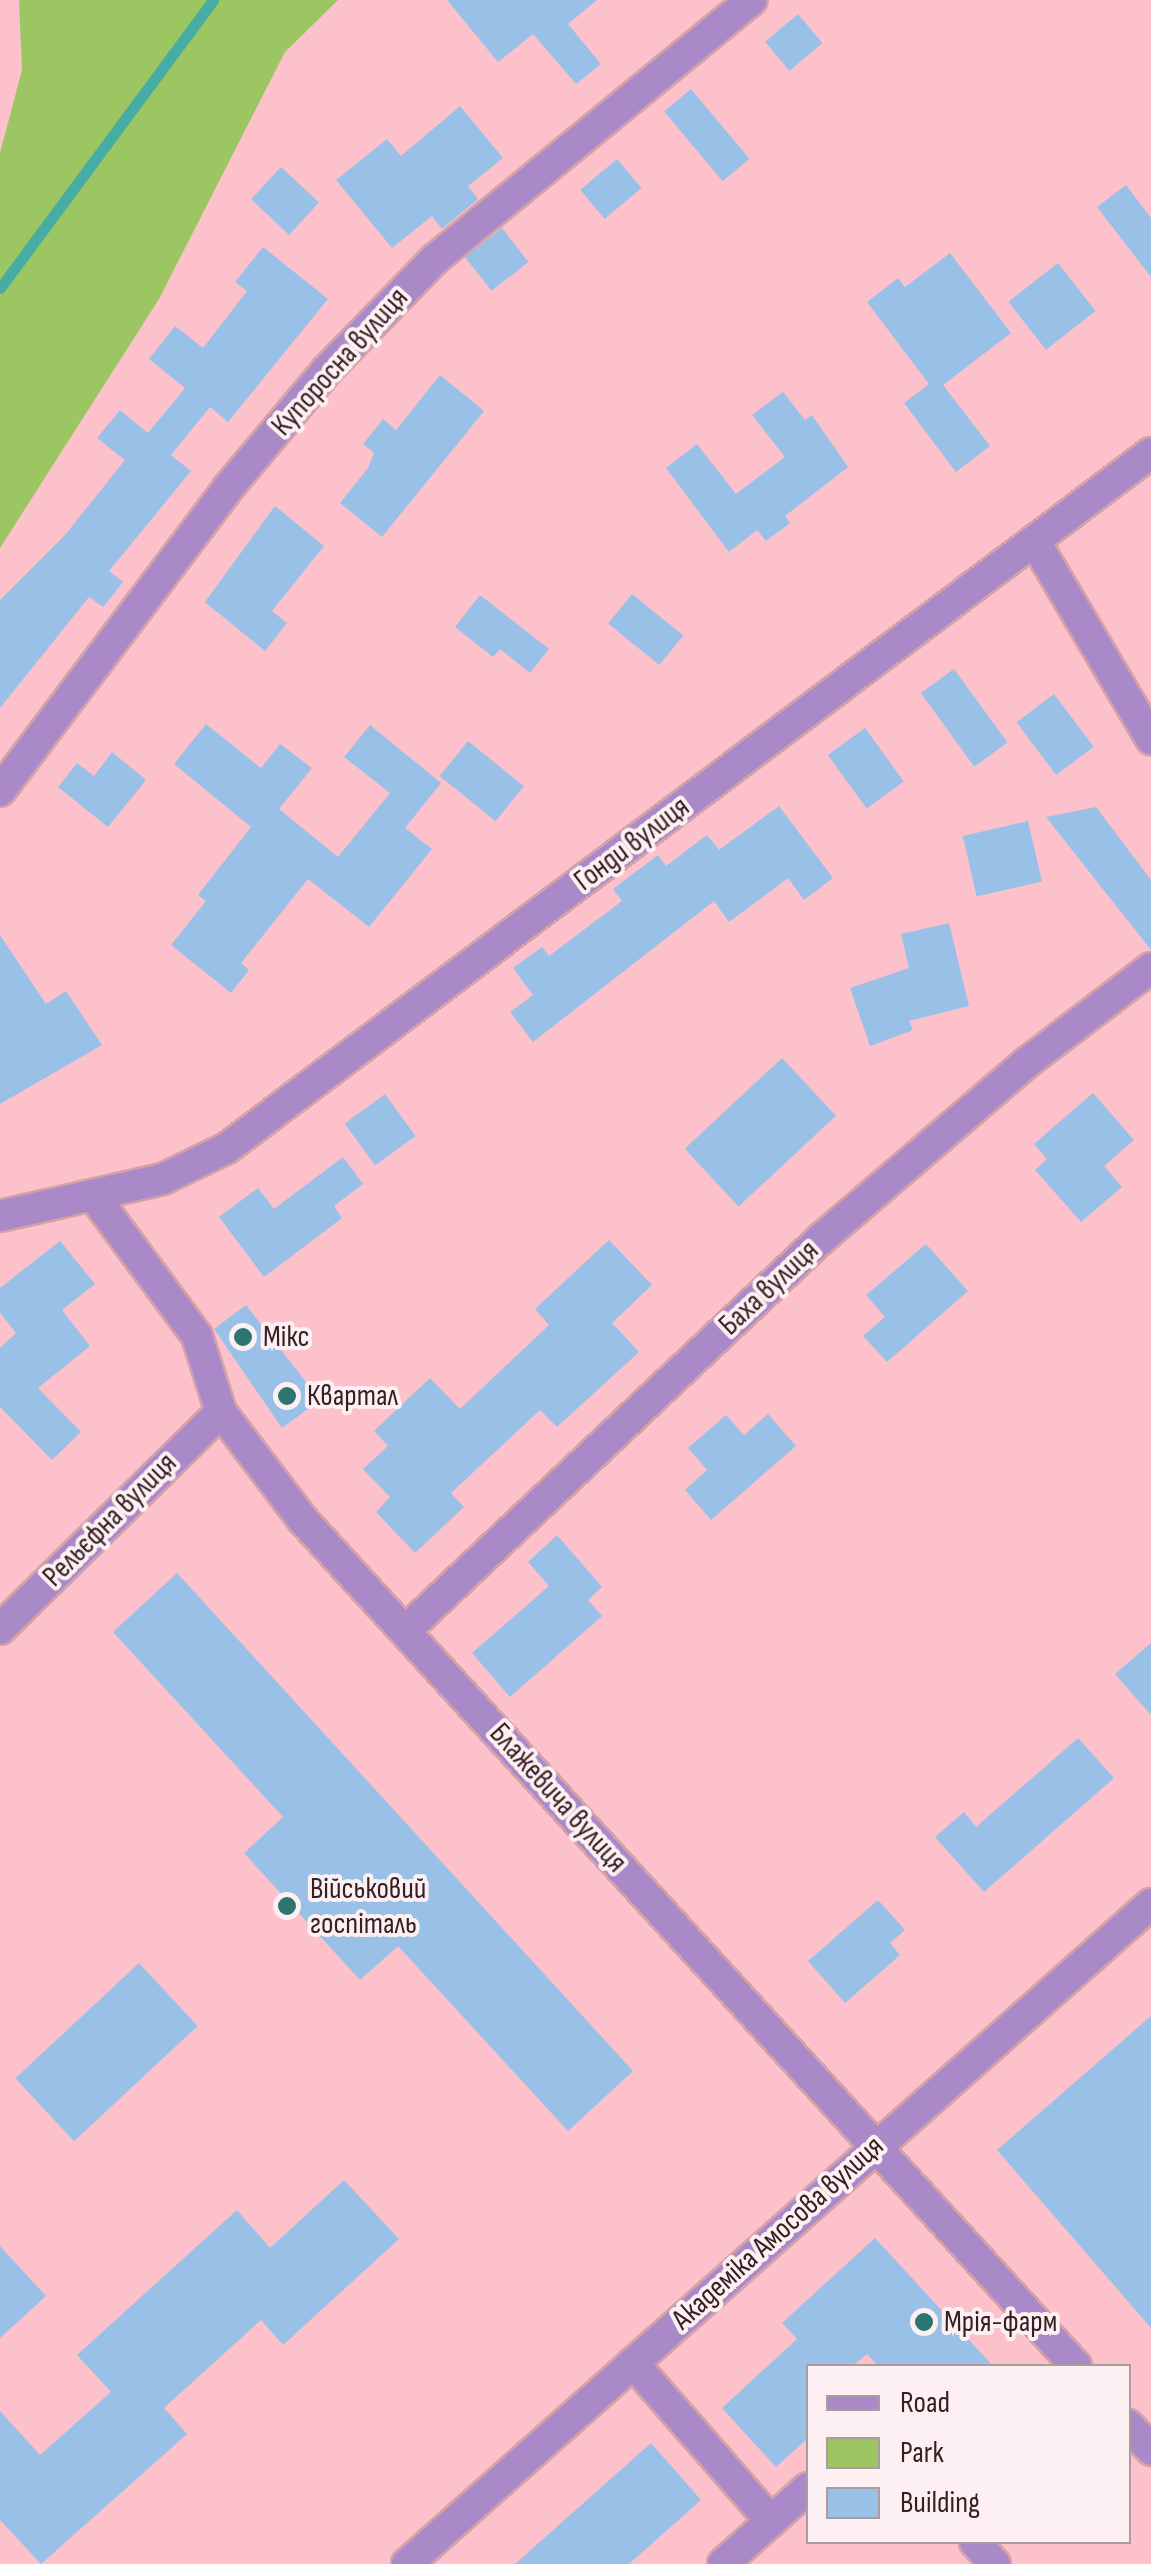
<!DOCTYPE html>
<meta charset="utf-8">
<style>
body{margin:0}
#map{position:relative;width:1151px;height:2564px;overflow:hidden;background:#fcc1ca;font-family:"Sofia Sans Condensed",sans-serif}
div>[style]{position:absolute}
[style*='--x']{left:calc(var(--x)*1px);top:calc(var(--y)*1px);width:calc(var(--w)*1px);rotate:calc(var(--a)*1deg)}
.green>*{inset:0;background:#9bc661}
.stream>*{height:11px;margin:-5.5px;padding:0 5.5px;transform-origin:5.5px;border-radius:5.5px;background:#47aca4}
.building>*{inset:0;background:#99c1e7;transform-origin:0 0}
.roads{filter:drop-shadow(2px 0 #d4a1a9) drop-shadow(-2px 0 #d4a1a9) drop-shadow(0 2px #d4a1a9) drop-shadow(0 -2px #d4a1a9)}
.minor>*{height:30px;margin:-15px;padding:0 15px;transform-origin:15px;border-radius:15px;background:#aa89c8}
.dots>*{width:28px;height:28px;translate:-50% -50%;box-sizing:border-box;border:5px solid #fdf0f2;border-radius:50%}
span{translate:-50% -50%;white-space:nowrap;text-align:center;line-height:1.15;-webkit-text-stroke:8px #fdf0f2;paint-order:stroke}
.street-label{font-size:30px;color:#351f23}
.poi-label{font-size:30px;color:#351f23}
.left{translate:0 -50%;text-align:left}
.legend{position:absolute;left:806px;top:2364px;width:325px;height:180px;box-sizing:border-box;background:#fdf0f2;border:2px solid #ad9c9f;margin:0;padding:12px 18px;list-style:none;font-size:30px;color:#351f23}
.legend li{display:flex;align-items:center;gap:20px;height:50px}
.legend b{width:50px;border:2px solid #ad9c9f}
</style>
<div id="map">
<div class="green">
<i style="clip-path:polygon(19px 0,338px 0,285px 52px,159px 299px,0 548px,0 153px,22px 70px)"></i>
</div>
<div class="stream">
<i style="--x:0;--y:288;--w:358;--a:-53.5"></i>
</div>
<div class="building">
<i style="clip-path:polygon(447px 0,597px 0,568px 24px,601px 64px,576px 84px,533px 34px,498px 62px)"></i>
<i style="left:798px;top:14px;width:38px;height:43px;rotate:50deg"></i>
<i style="left:691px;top:89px;width:91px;height:35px;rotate:50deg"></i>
<i style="clip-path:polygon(460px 106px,503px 158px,468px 186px,478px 199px,442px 229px,432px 216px,392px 248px,336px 180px,387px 139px,401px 156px)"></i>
<i style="left:617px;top:159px;width:38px;height:48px;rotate:50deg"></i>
<i style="left:281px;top:167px;width:52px;height:44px;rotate:43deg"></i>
<i style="clip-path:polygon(1126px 185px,1151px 218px,1151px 277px,1097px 207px)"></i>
<i style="left:502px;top:228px;width:43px;height:47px;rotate:52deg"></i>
<i style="clip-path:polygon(263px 247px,328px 299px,228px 422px,210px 407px,171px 455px,191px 471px,109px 571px,123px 582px,103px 607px,89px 597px,0 708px,0 600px,65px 535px,125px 460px,97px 438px,120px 410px,148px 433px,185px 388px,149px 359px,175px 326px,203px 348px,247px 291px,235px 282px)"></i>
<i style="clip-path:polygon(950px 253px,1011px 333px,943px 385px,990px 446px,956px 472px,904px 403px,929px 384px,867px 302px,898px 278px,905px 287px)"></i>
<i style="left:1058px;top:263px;width:61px;height:63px;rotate:52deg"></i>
<i style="clip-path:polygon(440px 375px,484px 411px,382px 537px,340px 503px,368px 468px,374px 453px,363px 444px,383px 419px,396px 430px)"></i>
<i style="clip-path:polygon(783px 392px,805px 420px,812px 415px,848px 467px,785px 516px,790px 523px,766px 541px,757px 530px,729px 552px,666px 468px,697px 444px,736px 494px,785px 457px,752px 415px)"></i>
<i style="clip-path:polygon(275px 506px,324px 546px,272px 611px,287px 623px,265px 651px,205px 602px)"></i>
<i style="left:632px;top:594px;width:66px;height:38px;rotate:39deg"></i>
<i style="clip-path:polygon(480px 595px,549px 649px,530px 673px,500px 649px,493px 657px,455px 627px)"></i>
<i style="left:954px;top:669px;width:91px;height:41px;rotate:54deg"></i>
<i style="left:1054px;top:694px;width:66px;height:47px;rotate:53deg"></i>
<i style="clip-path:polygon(206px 724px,261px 768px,280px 744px,312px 768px,279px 809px,338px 857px,390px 793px,344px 757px,370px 725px,441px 783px,405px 828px,432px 849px,369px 927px,308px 879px,241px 963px,249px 970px,231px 993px,171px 945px,206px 901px,198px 895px,251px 827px,174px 764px)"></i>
<i style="left:865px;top:728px;width:66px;height:46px;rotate:54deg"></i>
<i style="left:468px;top:741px;width:72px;height:45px;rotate:39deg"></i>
<i style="clip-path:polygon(112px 752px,146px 780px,108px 827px,58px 787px,77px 763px,94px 776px)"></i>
<i style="clip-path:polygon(779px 806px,833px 878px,804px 900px,788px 878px,729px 922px,714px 901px,533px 1042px,510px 1012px,533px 995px,513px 968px,542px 947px,549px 956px,622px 901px,613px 889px,658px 855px,666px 866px,707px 835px,719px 850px)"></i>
<i style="clip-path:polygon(1096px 807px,1151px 880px,1151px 950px,1046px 817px)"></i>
<i style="left:1028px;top:821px;width:62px;height:67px;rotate:77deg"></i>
<i style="clip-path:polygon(949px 923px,969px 1006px,909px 1021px,913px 1030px,870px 1046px,850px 988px,909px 968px,901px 934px)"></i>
<i style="clip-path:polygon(0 935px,46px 1004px,66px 991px,102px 1045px,0 1104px)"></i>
<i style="left:782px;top:1058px;width:79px;height:133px;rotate:47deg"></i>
<i style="clip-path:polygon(1093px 1093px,1134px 1140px,1104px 1166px,1122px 1187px,1081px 1222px,1035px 1170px,1047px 1159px,1034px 1144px)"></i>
<i style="left:385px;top:1094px;width:52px;height:50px;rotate:54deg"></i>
<i style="clip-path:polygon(343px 1157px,363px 1184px,334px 1206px,342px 1218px,264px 1277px,219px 1217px,258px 1188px,274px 1209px)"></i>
<i style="clip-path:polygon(609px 1240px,652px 1285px,612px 1323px,639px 1352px,557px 1427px,540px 1410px,451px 1493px,464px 1507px,415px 1553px,376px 1512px,390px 1497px,363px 1469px,388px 1446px,374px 1431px,430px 1378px,460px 1409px,549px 1325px,535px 1309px)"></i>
<i style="clip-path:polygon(60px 1241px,95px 1284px,62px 1310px,90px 1346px,38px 1388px,81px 1432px,52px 1460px,0 1407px,0 1348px,16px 1333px,0 1313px,0 1288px)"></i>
<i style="clip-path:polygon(926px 1244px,968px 1291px,887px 1362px,863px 1336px,885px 1317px,866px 1295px)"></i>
<i style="clip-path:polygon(246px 1305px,320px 1400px,282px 1428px,214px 1329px)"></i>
<i style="clip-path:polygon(768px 1414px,796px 1446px,711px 1520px,685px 1490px,707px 1470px,688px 1448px,726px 1415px,744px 1435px)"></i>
<i style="clip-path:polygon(557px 1535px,602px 1587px,588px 1600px,602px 1616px,510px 1697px,472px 1653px,549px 1586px,528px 1562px)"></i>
<i style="clip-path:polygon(177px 1573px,633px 2071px,568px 2131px,398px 1946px,360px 1980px,244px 1853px,283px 1817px,113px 1632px)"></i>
<i style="clip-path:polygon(1151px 1643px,1151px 1715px,1115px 1674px)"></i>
<i style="clip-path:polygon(1078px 1738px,1114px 1778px,984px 1892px,935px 1837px,964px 1812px,976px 1827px)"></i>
<i style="clip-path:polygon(878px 1900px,905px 1930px,890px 1943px,900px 1955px,845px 2003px,808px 1961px)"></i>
<i style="left:139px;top:1963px;width:86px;height:169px;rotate:47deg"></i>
<i style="clip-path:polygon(1151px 2016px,1151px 2328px,997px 2150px)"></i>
<i style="clip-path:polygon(344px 2180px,399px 2239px,283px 2345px,261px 2320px,164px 2408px,187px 2434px,41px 2564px,0 2520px,0 2411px,40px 2455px,111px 2392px,77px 2355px,237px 2210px,270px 2248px)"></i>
<i style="clip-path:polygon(875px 2238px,993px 2366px,878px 2366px,867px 2354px,852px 2366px,808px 2366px,808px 2438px,776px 2467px,722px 2408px,797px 2339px,782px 2323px)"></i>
<i style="clip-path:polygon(0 2246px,46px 2296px,0 2338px)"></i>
<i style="clip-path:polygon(651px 2443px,701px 2500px,629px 2564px,515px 2564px)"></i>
</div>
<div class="roads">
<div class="minor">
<i style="--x:1035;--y:542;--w:229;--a:59.5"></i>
<i style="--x:0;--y:791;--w:379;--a:-53"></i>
<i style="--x:228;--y:488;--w:154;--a:-50"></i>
<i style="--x:327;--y:370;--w:155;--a:-45.8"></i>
<i style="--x:435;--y:259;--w:409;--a:-39.3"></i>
<i style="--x:93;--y:1195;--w:175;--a:53.6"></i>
<i style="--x:197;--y:1336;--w:80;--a:72.5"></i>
<i style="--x:221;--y:1412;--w:136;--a:52.8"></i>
<i style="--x:303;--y:1520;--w:1146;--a:47.58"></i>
<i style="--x:0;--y:1216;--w:167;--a:-12.8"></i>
<i style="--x:163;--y:1179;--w:71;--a:-25.8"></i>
<i style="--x:227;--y:1148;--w:1156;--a:-36.95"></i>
<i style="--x:0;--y:1629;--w:310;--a:-44.5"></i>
<i style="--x:405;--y:1631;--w:572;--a:-43.3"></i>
<i style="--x:821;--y:1239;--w:269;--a:-40.6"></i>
<i style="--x:1025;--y:1064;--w:158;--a:-37.3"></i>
<i style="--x:633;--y:2363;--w:210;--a:48.9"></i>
<i style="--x:1128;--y:2425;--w:34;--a:47"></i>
<i style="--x:975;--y:2542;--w:30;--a:48"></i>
<i style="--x:407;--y:2564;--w:995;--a:-41.58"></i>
<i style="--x:723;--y:2564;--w:114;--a:-41.8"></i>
</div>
</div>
<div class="dots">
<i style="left:243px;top:1337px;background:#2d7570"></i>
<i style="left:287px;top:1396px;background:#2d7570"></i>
<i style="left:287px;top:1906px;background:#2d7570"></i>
<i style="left:924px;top:2322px;background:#2d7570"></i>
</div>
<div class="street-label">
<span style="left:340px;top:362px;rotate:-48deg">Купоросна вулиця</span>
<span style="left:632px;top:844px;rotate:-37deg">Гонди вулиця</span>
<span style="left:769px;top:1288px;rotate:-43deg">Баха вулиця</span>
<span style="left:110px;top:1520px;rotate:-45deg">Рельєфна вулиця</span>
<span style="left:558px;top:1798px;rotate:48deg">Блажевича вулиця</span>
<span style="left:778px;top:2233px;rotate:-42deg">Академіка Амосова вулиця</span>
</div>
<div class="poi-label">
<span class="left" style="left:263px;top:1337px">Мікс</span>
<span class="left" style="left:307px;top:1396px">Квартал</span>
<span class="left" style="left:310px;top:1906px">Військовий<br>госпіталь</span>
<span class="left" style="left:944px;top:2322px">Мрія-фарм</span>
</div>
<ul class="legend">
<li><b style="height:12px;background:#aa89c8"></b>Road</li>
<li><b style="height:28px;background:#9bc661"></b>Park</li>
<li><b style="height:28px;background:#99c1e7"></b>Building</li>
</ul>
</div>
